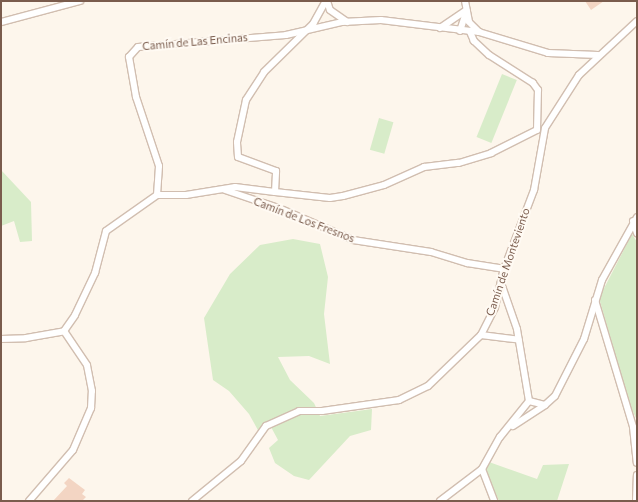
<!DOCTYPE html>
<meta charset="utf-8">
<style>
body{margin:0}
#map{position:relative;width:638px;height:502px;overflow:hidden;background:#fdf6ec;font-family:Commissioner,sans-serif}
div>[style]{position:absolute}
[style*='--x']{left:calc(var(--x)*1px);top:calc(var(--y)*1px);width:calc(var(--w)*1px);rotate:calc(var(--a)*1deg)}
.green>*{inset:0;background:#d8ecc9;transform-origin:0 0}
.building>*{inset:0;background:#f3d5c3}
.roads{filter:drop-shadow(1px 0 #d1beb0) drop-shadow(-1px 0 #d1beb0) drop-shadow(0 1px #d1beb0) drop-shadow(0 -1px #d1beb0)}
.minor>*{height:6px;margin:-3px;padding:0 3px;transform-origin:3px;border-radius:3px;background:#fff}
span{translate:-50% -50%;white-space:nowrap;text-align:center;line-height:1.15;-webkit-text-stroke:4px #fffaf3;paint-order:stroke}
.street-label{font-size:11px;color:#7a5c4d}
.frame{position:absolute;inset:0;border:2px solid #7a5c4d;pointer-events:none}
</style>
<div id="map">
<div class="green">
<i style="left:502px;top:74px;width:16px;height:68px;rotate:22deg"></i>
<i style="left:379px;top:118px;width:15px;height:33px;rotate:16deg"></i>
<i style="clip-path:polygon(1px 170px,31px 202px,32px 241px,20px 242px,14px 221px,1px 226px)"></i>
<i style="clip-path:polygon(632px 234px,637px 242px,636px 418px,630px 406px,599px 298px)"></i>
<i style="clip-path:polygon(293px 239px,320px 244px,328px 277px,324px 314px,330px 364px,309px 356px,278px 357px,290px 380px,314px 403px,320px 416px,372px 409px,371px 430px,350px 436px,309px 480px,294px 476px,275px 463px,269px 448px,278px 440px,271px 427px,259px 432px,249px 414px,229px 391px,213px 380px,204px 318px,230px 274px,260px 245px)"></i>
<i style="clip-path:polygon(489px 462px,537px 479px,543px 465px,569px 464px,557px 501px,499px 501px,486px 471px)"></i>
</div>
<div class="building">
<i style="clip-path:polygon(585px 1px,604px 1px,591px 10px)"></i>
<i style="clip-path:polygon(69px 478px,85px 490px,82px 494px,86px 497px,82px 501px,53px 501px,67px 486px,64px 483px)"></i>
</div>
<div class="roads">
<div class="minor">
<i style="--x:327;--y:1;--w:9;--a:72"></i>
<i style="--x:330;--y:10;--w:21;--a:35"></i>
<i style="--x:465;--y:1;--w:21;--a:79"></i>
<i style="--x:469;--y:22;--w:14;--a:45"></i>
<i style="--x:1;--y:22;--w:82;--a:-14.9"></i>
<i style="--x:440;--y:28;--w:32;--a:-34"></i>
<i style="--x:460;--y:31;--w:20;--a:-72"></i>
<i style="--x:225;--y:190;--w:59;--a:18.7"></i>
<i style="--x:281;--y:209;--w:78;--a:23.3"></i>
<i style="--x:353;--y:240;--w:79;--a:8.7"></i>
<i style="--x:431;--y:252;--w:38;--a:17"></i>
<i style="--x:467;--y:263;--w:37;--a:9"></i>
<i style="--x:275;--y:192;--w:55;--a:6.2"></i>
<i style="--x:330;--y:198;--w:13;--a:-9"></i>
<i style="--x:343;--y:196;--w:42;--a:-15"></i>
<i style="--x:384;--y:185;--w:44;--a:-24.2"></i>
<i style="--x:424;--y:167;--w:35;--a:-7"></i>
<i style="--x:459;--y:163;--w:34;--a:-17"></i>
<i style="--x:491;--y:153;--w:51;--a:-26.6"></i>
<i style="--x:537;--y:130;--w:40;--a:-88.6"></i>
<i style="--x:538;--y:90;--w:9;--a:-126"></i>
<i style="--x:533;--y:83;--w:52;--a:-147.5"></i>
<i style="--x:489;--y:55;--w:21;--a:-137"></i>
<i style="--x:474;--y:41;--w:10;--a:-114"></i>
<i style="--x:157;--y:195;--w:29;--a:0"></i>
<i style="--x:186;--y:195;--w:50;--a:-9.3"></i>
<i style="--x:235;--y:187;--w:40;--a:7.1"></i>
<i style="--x:275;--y:192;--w:21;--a:-87"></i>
<i style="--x:276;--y:171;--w:40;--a:-159.8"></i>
<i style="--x:238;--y:157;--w:15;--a:-94"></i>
<i style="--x:237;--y:142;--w:43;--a:-77.9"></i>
<i style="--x:246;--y:100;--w:33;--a:-57"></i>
<i style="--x:264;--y:72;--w:69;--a:-44.4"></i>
<i style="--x:313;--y:24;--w:26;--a:-61"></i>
<i style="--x:633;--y:221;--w:13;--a:72"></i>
<i style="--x:595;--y:300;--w:133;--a:73.3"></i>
<i style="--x:633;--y:427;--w:36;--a:84"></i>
<i style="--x:481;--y:335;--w:38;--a:7"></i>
<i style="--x:1;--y:339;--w:25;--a:-2"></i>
<i style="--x:26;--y:338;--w:39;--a:-10"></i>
<i style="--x:64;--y:331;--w:19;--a:-55"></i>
<i style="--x:75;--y:315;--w:47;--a:-64.5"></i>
<i style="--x:95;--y:273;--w:43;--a:-75.3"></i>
<i style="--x:106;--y:231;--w:62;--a:-35.2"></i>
<i style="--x:157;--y:195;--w:29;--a:-86"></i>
<i style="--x:159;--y:166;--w:73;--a:-108.4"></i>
<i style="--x:136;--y:97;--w:41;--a:-99.9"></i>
<i style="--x:129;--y:57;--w:13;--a:-48"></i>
<i style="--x:138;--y:47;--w:148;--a:-4.6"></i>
<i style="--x:286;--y:35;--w:57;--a:-13.1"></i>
<i style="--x:342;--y:22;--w:39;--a:-3"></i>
<i style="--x:381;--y:20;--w:99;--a:7"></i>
<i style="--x:479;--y:32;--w:72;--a:16.9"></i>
<i style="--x:548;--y:53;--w:50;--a:2.3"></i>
<i style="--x:529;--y:401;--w:16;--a:14"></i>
<i style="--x:545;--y:405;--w:13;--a:-42"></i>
<i style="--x:555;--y:396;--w:64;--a:-63"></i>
<i style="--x:584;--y:339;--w:62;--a:-73"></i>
<i style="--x:602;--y:280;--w:72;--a:-60.9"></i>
<i style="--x:513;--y:426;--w:38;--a:-33"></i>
<i style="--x:482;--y:469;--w:34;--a:69"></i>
<i style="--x:29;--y:501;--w:67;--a:-49.2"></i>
<i style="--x:73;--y:450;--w:46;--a:-66.8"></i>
<i style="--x:91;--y:408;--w:17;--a:-87"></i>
<i style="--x:92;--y:391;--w:26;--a:-101"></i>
<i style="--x:87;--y:365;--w:41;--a:-124.1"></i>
<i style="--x:192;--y:501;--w:63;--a:-39.2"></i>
<i style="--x:241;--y:461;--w:43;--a:-54.5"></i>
<i style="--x:266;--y:426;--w:36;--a:-24"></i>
<i style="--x:299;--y:411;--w:23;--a:0"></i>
<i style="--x:322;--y:411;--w:78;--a:-8.1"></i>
<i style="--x:399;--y:400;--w:32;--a:-26"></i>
<i style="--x:428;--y:386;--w:74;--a:-43.9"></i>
<i style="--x:481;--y:335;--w:31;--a:-63"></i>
<i style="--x:495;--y:307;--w:39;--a:-77"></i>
<i style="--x:504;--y:269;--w:85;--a:-69.2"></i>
<i style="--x:534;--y:190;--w:63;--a:-79.9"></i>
<i style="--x:545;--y:128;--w:63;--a:-57.3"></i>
<i style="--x:579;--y:75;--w:79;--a:-43"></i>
<i style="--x:440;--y:501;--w:53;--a:-37.3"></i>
<i style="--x:482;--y:469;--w:37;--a:-61"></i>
<i style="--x:500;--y:437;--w:46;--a:-51.1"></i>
<i style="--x:529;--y:401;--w:73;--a:-99.5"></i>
<i style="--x:517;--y:329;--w:49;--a:-109.2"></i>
<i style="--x:636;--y:501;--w:26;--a:-88"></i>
</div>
</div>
<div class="street-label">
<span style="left:195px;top:42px;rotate:-5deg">Camín de Las Encinas</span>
<span style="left:304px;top:220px;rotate:21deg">Camín de Los Fresnos</span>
<span style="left:508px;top:262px;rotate:-71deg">Camín de Monteviento</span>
</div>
<div class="frame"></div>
</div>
